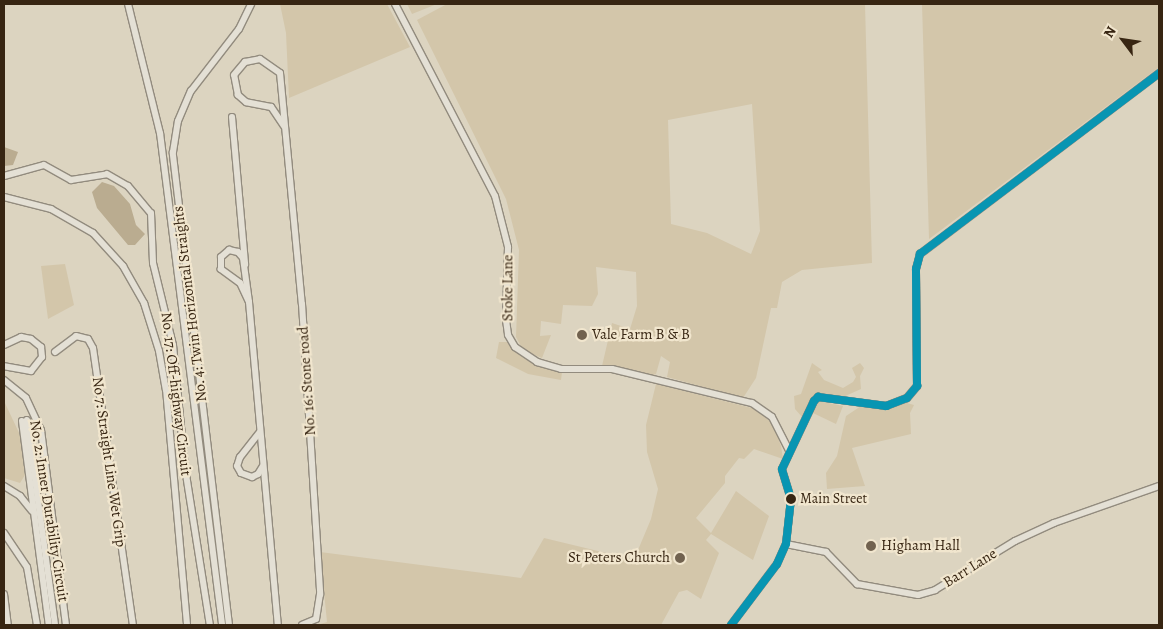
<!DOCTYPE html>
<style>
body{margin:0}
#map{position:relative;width:1163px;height:629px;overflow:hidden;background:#dcd4c0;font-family:Alegreya,serif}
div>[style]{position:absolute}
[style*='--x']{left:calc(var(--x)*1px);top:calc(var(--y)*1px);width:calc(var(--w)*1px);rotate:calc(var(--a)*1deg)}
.green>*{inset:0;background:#d3c6aa}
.water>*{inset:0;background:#baac90}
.roads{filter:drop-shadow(1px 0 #928b7e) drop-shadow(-1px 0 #928b7e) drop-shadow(0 1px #928b7e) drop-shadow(0 -1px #928b7e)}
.street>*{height:6px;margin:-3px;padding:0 3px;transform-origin:3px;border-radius:3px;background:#e4e0d5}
.bus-1>*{height:8px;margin:-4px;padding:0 4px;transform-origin:4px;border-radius:4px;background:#0895b2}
.dots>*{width:14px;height:14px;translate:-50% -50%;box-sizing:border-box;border:2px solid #f1e6ce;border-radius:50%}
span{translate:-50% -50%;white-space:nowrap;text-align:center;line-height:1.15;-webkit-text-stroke:4.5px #f1e6ce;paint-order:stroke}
.bus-label{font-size:14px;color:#372512}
.left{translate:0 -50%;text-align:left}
.street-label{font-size:15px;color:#372512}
.poi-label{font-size:15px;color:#372512}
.right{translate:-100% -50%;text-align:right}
.frame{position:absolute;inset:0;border:5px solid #372512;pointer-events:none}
.north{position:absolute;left:1098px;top:15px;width:50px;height:50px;-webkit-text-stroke:4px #f1e6ce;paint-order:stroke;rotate:301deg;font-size:14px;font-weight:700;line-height:20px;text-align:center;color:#372512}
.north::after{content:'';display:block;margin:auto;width:18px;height:22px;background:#372512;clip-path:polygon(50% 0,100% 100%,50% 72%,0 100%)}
</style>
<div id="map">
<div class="green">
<i style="clip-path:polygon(280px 4px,387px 4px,410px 47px,289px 98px,286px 33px)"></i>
<i style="clip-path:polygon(407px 4px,437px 4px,412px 14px)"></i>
<i style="clip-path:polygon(evenodd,447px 4px,865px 4px,872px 263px,802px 270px,782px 282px,777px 308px,771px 308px,756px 378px,743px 398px,667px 377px,670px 362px,661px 356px,656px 374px,653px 375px,602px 366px,612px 323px,630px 329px,637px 306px,636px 272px,596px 267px,598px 294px,592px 306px,563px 305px,561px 324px,541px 321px,540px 336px,551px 335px,542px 358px,523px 350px,516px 337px,519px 250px,506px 199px,417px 20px,447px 4px,752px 104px,760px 231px,751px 254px,707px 233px,671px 224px,668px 120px,752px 104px)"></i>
<i style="clip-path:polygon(922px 4px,1159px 4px,1159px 67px,929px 239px)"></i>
<i style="clip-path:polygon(65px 264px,74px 305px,48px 319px,41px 266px)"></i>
<i style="clip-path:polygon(499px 342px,507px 342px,521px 355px,538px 365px,562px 372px,561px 380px,528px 374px,496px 358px)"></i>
<i style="clip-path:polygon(812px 363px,822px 370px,818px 372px,824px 380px,843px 388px,853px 382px,856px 377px,852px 368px,860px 363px,864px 368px,860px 376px,861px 389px,843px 397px,821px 393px,802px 417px,795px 409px,794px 396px,801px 394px)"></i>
<i style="clip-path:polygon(656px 384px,756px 409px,773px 424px,781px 446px,783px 459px,754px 449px,744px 459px,739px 458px,725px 476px,725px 483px,696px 518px,711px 533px,736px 491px,769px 516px,753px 560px,711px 534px,706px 540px,719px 553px,701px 599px,687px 590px,679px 592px,661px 625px,317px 625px,327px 622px,320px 552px,521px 578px,544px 538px,631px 559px,638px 550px,651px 519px,658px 489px,647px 452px,646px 425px)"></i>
<i style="clip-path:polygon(4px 401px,21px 437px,25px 475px,20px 483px,4px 478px)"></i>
<i style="clip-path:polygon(819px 401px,843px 406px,836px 424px,813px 413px)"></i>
<i style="clip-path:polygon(907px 403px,914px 405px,910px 413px,911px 434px,852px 448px,865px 486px,827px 489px,826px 473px,837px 456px,846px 416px,861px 406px)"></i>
</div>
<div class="water">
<i style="clip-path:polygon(4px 147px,18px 152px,13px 165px,4px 166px)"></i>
<i style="clip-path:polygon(102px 182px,114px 186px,130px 204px,136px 225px,145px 234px,135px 245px,128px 245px,97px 208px,92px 192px)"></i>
</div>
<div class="roads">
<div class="street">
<i style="--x:128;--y:4;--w:133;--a:76.1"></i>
<i style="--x:160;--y:133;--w:496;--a:82.8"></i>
<i style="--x:395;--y:4;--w:216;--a:62.5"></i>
<i style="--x:495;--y:196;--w:53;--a:75.7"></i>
<i style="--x:508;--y:247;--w:73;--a:91.6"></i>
<i style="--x:506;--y:320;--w:15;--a:82"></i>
<i style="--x:508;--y:335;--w:14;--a:60"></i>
<i style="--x:515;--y:347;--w:27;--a:34"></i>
<i style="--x:537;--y:362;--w:25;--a:16"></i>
<i style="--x:561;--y:369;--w:51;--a:0"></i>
<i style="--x:612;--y:369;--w:144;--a:13.7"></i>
<i style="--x:752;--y:403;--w:24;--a:35"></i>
<i style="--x:772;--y:417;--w:38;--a:63"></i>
<i style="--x:232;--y:117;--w:148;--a:84.9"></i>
<i style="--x:284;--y:126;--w:23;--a:-124"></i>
<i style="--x:271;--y:107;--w:25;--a:-169"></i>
<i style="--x:246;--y:102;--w:11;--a:-139"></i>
<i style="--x:238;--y:95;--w:20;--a:-101"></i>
<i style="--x:234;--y:75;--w:17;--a:-50"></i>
<i style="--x:245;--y:62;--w:15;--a:-11"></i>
<i style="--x:260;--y:59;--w:24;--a:35"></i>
<i style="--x:280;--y:73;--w:232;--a:84.6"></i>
<i style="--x:302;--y:304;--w:291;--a:86.4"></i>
<i style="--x:320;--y:594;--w:25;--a:99"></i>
<i style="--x:316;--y:619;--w:15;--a:157"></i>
<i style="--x:4;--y:176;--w:41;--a:-15.4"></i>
<i style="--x:44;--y:165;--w:31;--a:29"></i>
<i style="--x:71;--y:180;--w:36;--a:-9"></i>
<i style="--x:107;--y:174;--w:24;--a:30"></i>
<i style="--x:128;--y:186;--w:35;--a:50"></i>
<i style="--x:151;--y:213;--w:50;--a:87.7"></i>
<i style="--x:153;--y:263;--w:84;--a:76.3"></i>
<i style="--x:173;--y:345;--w:124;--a:84.4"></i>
<i style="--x:185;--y:468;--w:159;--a:81"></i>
<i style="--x:4;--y:197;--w:49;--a:14.3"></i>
<i style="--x:51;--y:209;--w:48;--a:29.7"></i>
<i style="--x:93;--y:233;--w:45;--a:47.7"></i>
<i style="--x:123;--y:266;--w:43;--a:60.4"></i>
<i style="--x:144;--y:303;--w:50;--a:72.6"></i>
<i style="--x:159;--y:351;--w:39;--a:80"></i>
<i style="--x:166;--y:389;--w:237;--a:84.9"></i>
<i style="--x:229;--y:250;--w:9;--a:13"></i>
<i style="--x:238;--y:252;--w:8;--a:50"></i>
<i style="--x:243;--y:258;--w:44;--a:82.2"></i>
<i style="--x:249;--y:302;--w:21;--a:-115"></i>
<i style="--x:240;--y:283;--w:24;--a:-144"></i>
<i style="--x:221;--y:269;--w:12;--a:-90"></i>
<i style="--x:221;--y:257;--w:11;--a:-41"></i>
<i style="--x:249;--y:302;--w:324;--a:84.9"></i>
<i style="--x:4;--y:345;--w:19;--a:-25"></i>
<i style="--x:21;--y:337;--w:10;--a:11"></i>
<i style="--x:31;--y:339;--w:13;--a:39"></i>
<i style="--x:41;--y:347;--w:10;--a:84"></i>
<i style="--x:42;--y:357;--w:18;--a:128"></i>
<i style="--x:31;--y:371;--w:27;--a:-170"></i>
<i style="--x:55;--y:352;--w:26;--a:-37"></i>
<i style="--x:76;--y:336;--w:12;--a:14"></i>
<i style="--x:88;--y:339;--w:10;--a:61"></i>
<i style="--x:93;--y:348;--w:280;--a:81.8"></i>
<i style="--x:4;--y:380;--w:28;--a:39"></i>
<i style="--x:26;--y:398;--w:35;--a:65"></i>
<i style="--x:41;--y:430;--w:197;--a:82.7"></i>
<i style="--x:27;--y:420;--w:207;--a:82.2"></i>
<i style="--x:22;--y:421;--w:206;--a:82.5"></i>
<i style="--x:259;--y:433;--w:31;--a:128"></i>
<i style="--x:240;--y:457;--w:9;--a:108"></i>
<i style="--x:237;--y:466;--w:8;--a:60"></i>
<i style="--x:241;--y:473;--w:12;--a:20"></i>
<i style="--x:252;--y:477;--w:7;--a:-27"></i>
<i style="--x:258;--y:474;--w:9;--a:-58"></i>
<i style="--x:4;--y:486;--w:19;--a:32"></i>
<i style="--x:20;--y:496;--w:19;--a:51"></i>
<i style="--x:4;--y:533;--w:41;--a:55.9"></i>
<i style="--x:27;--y:567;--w:59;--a:80.2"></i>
<i style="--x:786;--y:544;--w:41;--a:11.3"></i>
<i style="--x:826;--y:552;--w:45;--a:45.9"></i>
<i style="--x:857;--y:584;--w:62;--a:10.2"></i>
<i style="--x:918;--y:595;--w:18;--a:-16"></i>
<i style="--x:935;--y:590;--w:94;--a:-31.5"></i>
<i style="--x:1015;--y:541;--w:43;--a:-24.8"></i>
<i style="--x:1054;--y:523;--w:111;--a:-19.4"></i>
<i style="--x:4;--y:594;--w:31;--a:83"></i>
<i style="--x:229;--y:625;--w:476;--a:-96.8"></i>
<i style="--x:173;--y:152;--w:31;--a:-81"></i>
<i style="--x:178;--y:121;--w:33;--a:-67"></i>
<i style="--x:191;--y:91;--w:78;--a:-52.3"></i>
<i style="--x:239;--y:29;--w:28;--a:-64"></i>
<i style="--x:731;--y:625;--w:76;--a:-53"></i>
<i style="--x:777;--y:564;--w:22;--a:-66"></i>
<i style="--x:786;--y:544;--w:45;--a:-83.7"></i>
<i style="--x:791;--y:499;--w:31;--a:-107"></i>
<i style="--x:782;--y:469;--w:75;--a:-64.8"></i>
<i style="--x:814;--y:401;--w:6;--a:-45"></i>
<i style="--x:818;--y:397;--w:69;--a:7.5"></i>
<i style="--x:886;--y:406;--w:22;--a:-21"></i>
<i style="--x:907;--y:398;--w:16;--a:-50"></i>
<i style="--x:917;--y:386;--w:117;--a:-90.5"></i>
<i style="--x:916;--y:269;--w:16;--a:-75"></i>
<i style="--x:920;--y:254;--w:300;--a:-37.1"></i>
</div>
</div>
<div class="bus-1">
<i style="--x:731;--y:625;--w:76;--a:-53"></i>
<i style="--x:777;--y:564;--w:22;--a:-66"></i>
<i style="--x:786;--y:544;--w:45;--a:-83.7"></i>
<i style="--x:791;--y:499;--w:31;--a:-107"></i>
<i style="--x:782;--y:469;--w:75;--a:-64.8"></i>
<i style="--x:814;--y:401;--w:6;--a:-45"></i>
<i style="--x:818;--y:397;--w:69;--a:7.5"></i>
<i style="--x:886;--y:406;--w:22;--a:-21"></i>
<i style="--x:907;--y:398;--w:16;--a:-50"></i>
<i style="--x:917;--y:386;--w:117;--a:-90.5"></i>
<i style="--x:916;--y:269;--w:16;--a:-75"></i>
<i style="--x:920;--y:254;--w:300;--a:-37.1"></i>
</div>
<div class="dots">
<i style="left:582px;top:335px;background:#71624f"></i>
<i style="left:791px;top:499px;background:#372512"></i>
<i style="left:871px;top:546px;background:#71624f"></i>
<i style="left:680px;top:558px;background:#71624f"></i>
</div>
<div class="bus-label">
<span class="left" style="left:800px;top:499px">Main Street</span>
</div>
<div class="street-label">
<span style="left:508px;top:288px;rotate:-90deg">Stoke Lane</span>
<span style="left:190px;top:304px;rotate:-97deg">No. 4: Twin Horizontal Straights</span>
<span style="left:307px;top:381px;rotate:-94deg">No. 16: Stone road</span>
<span style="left:176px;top:394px;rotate:83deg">No. 17: Off-highway Circuit</span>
<span style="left:109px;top:462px;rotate:82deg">No 7: Straight Line Wet Grip</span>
<span style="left:49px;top:511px;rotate:81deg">No. 2: Inner Durability Circuit</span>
<span style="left:970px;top:568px;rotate:-32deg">Barr Lane</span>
</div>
<div class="poi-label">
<span class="left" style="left:592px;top:335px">Vale Farm B &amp; B</span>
<span class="left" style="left:881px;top:546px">Higham Hall</span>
<span class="right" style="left:670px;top:558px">St Peters Church</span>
</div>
<div class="frame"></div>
<div class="north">N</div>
</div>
